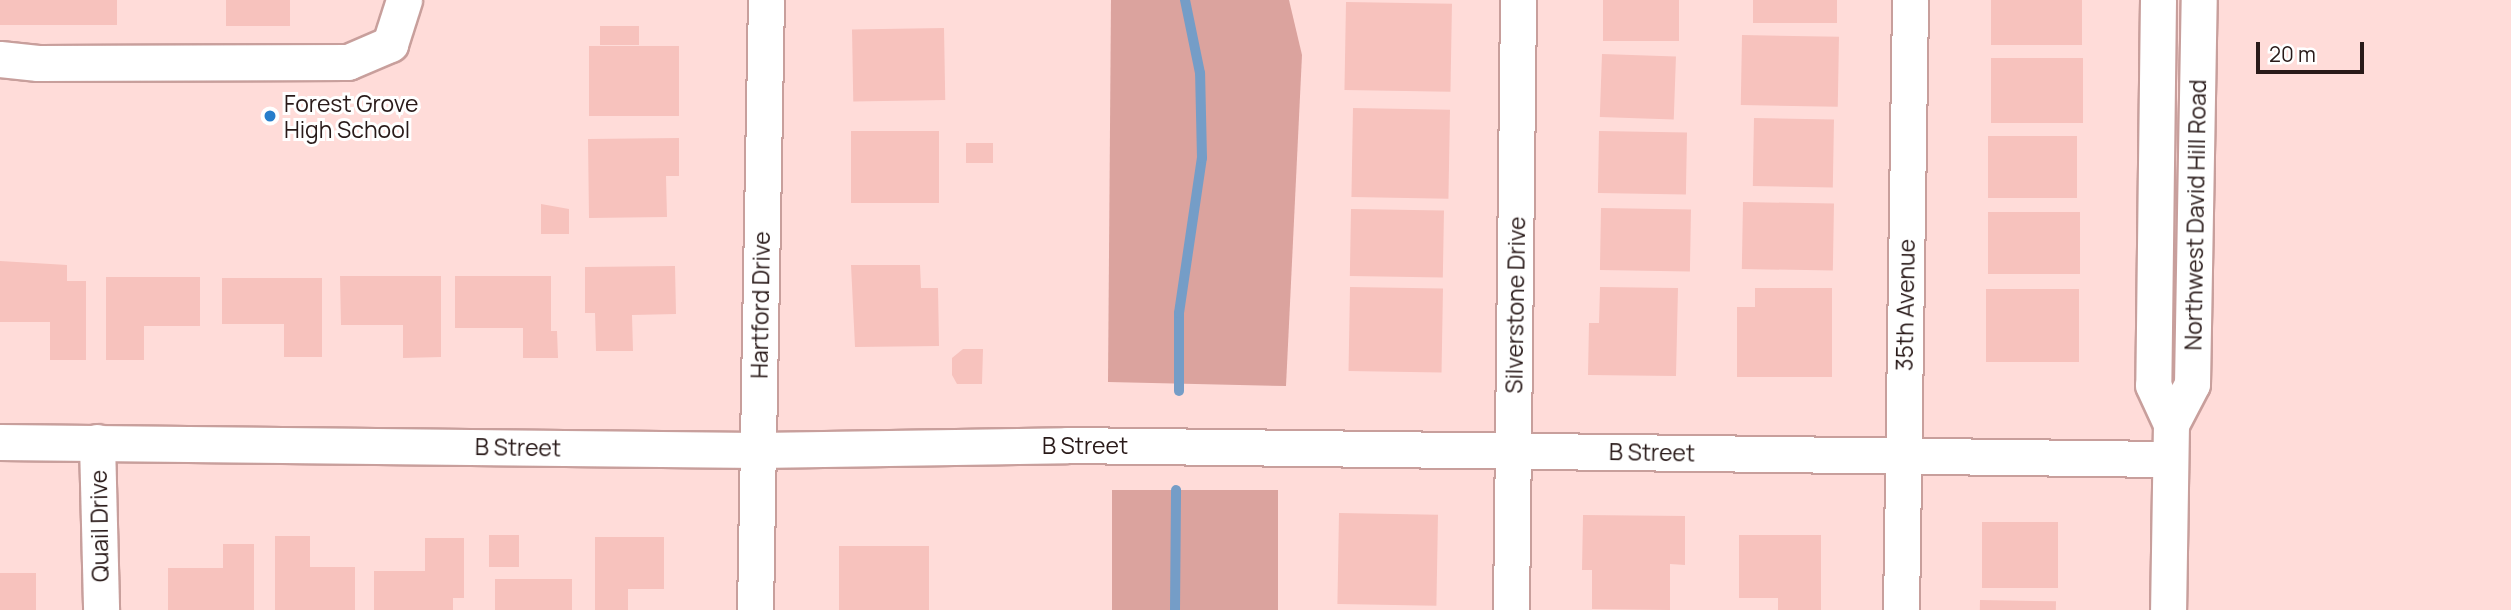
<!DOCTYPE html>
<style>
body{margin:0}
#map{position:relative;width:2511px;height:610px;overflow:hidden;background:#ffdcd9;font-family:Manrope,sans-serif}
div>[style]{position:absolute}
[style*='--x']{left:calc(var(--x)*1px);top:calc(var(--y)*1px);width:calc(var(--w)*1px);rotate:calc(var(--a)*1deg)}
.green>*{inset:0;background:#dba39e;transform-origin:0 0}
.stream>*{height:10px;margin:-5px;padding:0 5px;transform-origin:5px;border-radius:5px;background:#759dc7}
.building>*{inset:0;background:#f7c2bd;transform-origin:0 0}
.roads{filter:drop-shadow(2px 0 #c89f9c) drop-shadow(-2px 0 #c89f9c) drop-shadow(0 2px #c89f9c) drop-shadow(0 -2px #c89f9c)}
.minor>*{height:35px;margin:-17.5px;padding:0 17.5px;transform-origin:17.5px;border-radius:17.5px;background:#fff}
.dots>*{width:19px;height:19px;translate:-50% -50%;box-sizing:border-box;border:4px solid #fff;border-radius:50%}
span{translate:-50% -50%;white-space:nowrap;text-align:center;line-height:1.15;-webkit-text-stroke:6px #fff;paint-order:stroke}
.poi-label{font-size:23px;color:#291a19}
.left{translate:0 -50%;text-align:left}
.street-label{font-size:23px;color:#291a19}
.scale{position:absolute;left:2256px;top:42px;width:108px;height:32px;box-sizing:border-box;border:4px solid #291a19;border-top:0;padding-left:9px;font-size:21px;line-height:24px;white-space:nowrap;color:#291a19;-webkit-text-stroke:5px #fff;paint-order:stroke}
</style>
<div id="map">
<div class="green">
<i style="clip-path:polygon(1111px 0,1289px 0,1302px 55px,1286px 386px,1108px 382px)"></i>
<i style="left:1112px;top:490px;width:166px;height:120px"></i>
</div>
<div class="stream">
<i style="--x:1179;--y:391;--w:78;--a:-90"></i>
<i style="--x:1179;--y:313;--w:157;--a:-81.6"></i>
<i style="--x:1202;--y:158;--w:85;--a:-91.3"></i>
<i style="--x:1200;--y:73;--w:75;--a:-101.6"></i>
<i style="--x:1175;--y:610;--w:120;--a:-89.5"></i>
</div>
<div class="building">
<i style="left:0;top:0;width:117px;height:25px"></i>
<i style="left:226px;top:0;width:64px;height:26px"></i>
<i style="left:1603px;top:0;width:76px;height:41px"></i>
<i style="left:1753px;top:0;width:84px;height:23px"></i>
<i style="left:1991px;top:0;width:91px;height:45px"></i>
<i style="left:1346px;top:2px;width:106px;height:88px;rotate:1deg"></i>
<i style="left:600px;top:26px;width:39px;height:19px"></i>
<i style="left:944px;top:28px;width:72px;height:92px;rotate:89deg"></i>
<i style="left:1742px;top:35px;width:97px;height:70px;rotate:1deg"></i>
<i style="left:679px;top:46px;width:70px;height:90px;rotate:90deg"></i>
<i style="left:1602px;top:54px;width:74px;height:63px;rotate:2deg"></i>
<i style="left:1991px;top:58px;width:92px;height:65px"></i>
<i style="left:1353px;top:108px;width:97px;height:89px;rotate:1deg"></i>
<i style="left:1754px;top:118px;width:80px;height:68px;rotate:1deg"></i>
<i style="left:939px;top:131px;width:72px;height:88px;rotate:90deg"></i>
<i style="left:1599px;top:131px;width:88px;height:62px;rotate:1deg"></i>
<i style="left:1988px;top:136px;width:89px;height:62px"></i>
<i style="clip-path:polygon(679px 138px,679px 176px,666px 176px,667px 217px,589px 218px,588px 139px)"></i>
<i style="left:966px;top:143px;width:27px;height:20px"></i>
<i style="left:1743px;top:202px;width:91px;height:67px;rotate:1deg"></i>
<i style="clip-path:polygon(541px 204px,569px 209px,569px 234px,541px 234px)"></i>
<i style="left:1601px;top:208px;width:90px;height:62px;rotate:1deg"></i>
<i style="left:1351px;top:209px;width:93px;height:67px;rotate:1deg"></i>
<i style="left:1988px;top:212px;width:92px;height:62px"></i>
<i style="clip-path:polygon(0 261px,67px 265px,67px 281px,86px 281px,86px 360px,50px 360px,50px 322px,0 322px)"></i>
<i style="clip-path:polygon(851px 265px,920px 265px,921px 288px,938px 288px,939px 346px,855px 347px)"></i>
<i style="clip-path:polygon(675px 266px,676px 314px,632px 315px,633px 351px,596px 351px,595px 313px,585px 313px,585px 267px)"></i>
<i style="clip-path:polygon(340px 276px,441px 276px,441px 357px,403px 358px,403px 325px,341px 325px)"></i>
<i style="clip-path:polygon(455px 276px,551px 276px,551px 331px,557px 331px,558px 358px,523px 358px,523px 328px,455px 328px)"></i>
<i style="clip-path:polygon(106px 277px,200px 277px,200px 326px,144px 326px,144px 360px,106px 360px)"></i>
<i style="clip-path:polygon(222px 278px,322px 278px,322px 357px,284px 357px,284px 324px,222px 324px)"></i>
<i style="left:1350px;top:287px;width:93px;height:84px;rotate:1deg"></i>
<i style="clip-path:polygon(1600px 287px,1678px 288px,1676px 376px,1588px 375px,1589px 323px,1599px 323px)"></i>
<i style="clip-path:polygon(1755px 288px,1832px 288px,1832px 377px,1737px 377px,1737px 307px,1755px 307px)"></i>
<i style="left:1986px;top:289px;width:93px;height:73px"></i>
<i style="clip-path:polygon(963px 349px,983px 349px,982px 384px,957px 384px,952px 375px,952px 358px)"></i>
<i style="left:1339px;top:513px;width:99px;height:91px;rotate:1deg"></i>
<i style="clip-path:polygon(1583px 515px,1685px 516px,1685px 565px,1670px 564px,1670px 610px,1592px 609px,1592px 570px,1582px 570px)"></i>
<i style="left:1982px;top:522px;width:76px;height:66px"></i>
<i style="left:489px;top:535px;width:30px;height:32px"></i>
<i style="clip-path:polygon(1739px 535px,1821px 535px,1821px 610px,1778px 610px,1778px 598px,1739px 598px)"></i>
<i style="clip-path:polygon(275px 536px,310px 536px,310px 567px,355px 567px,355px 610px,275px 610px)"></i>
<i style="clip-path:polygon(595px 537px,664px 537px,664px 589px,628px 589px,628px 610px,595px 610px)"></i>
<i style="clip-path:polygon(425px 538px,464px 538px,464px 598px,453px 598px,453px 610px,374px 610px,374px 571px,425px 571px)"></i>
<i style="clip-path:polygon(223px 544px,254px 544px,254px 610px,168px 610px,168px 568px,223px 568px)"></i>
<i style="left:839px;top:546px;width:90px;height:64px"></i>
<i style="left:0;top:573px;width:36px;height:37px"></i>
<i style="left:495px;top:579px;width:77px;height:31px"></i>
<i style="left:1980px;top:600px;width:76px;height:10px;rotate:1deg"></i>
</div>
<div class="roads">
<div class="minor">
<i style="--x:2158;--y:0;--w:385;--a:90.7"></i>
<i style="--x:2153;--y:385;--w:43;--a:65.2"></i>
<i style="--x:2171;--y:424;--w:186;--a:90.9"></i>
<i style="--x:0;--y:59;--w:38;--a:6"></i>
<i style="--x:38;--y:63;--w:310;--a:-0.2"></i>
<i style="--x:348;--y:62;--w:46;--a:-23.2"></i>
<i style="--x:390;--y:44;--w:46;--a:-72.3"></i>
<i style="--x:2171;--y:424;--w:45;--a:-62.3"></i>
<i style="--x:2192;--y:384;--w:384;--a:-89"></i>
<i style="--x:0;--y:442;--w:758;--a:0.6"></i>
<i style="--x:758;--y:450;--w:309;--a:-0.9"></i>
<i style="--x:1067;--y:445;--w:1103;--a:0.73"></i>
<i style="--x:97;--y:442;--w:168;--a:88.6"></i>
<i style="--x:755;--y:610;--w:610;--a:-88.97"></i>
<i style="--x:1511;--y:610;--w:610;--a:-89.34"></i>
<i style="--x:1901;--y:610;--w:610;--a:-89.15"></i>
</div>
</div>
<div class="dots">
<i style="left:270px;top:116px;background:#277dcb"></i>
</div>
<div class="poi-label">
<span class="left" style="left:284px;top:116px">Forest Grove<br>High School</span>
</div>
<div class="street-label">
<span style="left:2195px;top:215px;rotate:-89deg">Northwest David Hill Road</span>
<span style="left:760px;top:305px;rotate:-89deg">Hartford Drive</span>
<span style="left:1515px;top:305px;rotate:-89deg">Silverstone Drive</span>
<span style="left:1905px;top:305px;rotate:-89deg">35th Avenue</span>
<span style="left:1085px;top:445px">B Street</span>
<span style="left:518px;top:447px;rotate:1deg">B Street</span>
<span style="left:1652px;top:452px;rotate:1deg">B Street</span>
<span style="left:99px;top:526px;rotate:-91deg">Quail Drive</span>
</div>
<div class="scale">20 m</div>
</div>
